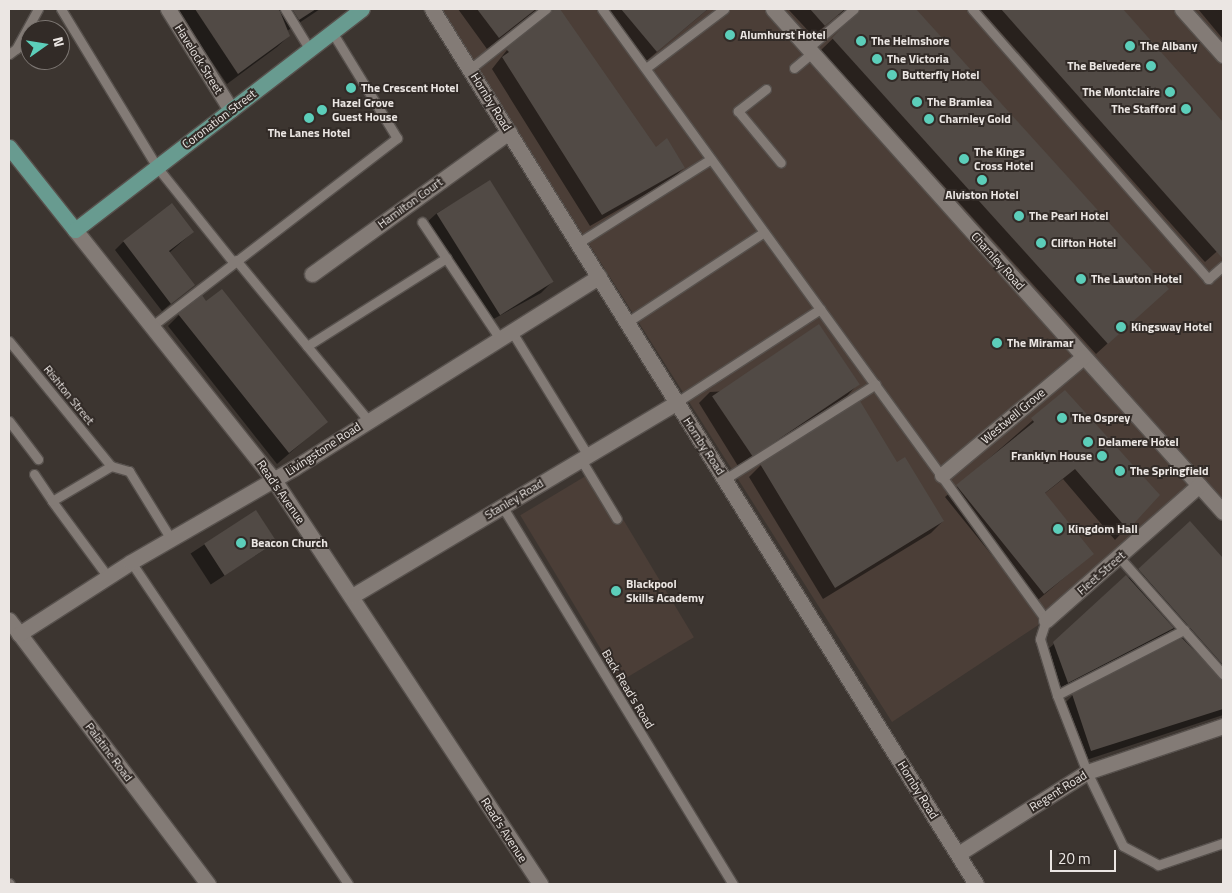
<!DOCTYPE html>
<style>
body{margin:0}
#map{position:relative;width:1232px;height:893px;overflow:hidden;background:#3c3530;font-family:"Titillium Web",sans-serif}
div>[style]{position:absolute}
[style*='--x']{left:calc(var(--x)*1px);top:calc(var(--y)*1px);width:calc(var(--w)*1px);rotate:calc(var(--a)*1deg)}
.built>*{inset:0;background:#4b3e37;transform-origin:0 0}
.shadow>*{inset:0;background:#0007;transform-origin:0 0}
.building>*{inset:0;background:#514a45;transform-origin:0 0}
.roads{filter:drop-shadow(1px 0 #57514d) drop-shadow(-1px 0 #57514d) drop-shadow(0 1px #57514d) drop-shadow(0 -1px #57514d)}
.lane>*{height:9px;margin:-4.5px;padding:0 4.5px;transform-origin:4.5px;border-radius:4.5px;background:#837b76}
.street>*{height:15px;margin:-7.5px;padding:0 7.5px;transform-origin:7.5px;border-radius:7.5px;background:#837b76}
.secondary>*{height:15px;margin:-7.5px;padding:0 7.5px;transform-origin:7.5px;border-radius:7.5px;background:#837b76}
.primary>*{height:15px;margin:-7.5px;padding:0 7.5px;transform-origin:7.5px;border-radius:7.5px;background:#689b90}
.dots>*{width:14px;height:14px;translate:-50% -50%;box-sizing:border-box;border:2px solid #322b27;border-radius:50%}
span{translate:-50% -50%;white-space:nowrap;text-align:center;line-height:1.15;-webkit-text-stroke:4px #322b27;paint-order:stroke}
.poi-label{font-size:12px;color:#ebe6e3;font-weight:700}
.left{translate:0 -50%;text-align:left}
.right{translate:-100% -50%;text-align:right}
.street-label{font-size:12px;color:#ebe6e3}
.frame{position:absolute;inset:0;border:10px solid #ebe6e3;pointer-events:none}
.north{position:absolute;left:20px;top:20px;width:50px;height:50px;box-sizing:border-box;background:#322b27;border:1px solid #7c7672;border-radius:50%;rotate:77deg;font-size:14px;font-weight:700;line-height:20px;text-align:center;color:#ebe6e3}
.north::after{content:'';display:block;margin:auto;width:18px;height:22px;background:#5cceba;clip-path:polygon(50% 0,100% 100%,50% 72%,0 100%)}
.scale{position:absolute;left:1050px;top:850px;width:66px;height:22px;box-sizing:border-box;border:2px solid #ebe6e3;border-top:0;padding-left:6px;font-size:15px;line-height:18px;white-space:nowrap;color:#ebe6e3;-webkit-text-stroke:4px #322b27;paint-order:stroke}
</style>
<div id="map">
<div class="built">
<i style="clip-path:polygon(440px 9px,1223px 9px,1223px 512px,1200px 485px,1046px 620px,892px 722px)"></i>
<i style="left:594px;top:471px;width:194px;height:86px;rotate:59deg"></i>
</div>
<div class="shadow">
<i style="clip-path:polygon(176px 9px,320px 9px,287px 31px,289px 36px,277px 47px,227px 84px)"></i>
<i style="clip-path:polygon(458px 9px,559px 9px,656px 149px,684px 168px,672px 179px,590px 226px,492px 69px,507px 50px,540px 24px,540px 17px,530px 15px,487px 49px)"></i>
<i style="clip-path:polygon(601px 9px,708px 9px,645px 62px)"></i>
<i style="clip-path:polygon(788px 9px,914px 9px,1167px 289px,1096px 354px,821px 50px,847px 25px,847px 16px,838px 15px,813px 36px)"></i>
<i style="clip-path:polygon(980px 9px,1122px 9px,1223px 124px,1223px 246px,1205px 262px)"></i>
<i style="clip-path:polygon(1198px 9px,1223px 9px,1223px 39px)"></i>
<i style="clip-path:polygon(490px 182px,552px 282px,541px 293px,490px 321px,425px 224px,437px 213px)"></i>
<i style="clip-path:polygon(193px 232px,169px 253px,193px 285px,162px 311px,115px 250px,123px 242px)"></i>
<i style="clip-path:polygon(179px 315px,326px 422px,277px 464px,168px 326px)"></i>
<i style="clip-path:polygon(858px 384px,847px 396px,738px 466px,699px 403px,710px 392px)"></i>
<i style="clip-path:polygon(1065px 392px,1158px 495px,1115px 540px,1063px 479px,1044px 494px,1092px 554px,1032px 605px,945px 497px)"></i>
<i style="clip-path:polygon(896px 464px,943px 521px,931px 533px,823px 599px,749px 477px,761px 465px)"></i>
<i style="left:256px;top:511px;width:37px;height:78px;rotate:57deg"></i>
<i style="clip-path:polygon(1190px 523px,1223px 559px,1223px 715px,1080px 762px,1061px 707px,1072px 696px,1180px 640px,1171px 630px,1164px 637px,1059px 690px,1045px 652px)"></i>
</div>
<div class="building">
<i style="clip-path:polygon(195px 9px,279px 9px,290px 36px,238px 74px)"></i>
<i style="clip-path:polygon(292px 9px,316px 9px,299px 20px)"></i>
<i style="clip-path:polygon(477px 9px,536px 9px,499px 38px)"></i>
<i style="clip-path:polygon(552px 9px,560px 9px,656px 147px,667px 138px,685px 168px,602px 215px,502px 57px,509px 52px,506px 49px)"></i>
<i style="clip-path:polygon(621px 9px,708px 9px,657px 52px)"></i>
<i style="clip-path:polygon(810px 9px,845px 9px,825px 26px)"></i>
<i style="clip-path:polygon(860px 9px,916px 9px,1169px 289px,1108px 344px,832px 38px)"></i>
<i style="clip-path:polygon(1001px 9px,1123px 9px,1223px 122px,1223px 259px)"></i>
<i style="left:490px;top:180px;width:120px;height:63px;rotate:58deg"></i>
<i style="clip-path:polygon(172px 203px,194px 232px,169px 251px,195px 285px,171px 304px,123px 241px)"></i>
<i style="clip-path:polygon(222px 289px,328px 422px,289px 453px,178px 314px,202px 295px,206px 301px)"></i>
<i style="left:819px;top:324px;width:73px;height:129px;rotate:56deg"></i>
<i style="clip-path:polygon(1065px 390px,1160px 495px,1128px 530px,1075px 469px,1045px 493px,1094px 554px,1044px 594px,956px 485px,1034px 422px,1031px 418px)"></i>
<i style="clip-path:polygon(860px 401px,897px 462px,905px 457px,944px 521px,835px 588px,760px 464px)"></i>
<i style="left:256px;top:510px;width:38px;height:62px;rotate:57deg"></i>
<i style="clip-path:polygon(1190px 521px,1223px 558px,1223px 665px,1138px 569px)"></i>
<i style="clip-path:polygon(1126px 575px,1174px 628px,1068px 683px,1053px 642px)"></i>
<i style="clip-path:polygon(1182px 638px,1223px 680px,1223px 709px,1091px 751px,1072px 694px)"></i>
</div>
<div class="roads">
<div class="lane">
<i style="--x:61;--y:9;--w:185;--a:58.7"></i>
<i style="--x:157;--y:167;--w:122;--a:51.3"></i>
<i style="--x:285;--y:9;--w:48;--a:58.6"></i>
<i style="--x:602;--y:9;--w:755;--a:53.99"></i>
<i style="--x:1046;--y:620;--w:20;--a:108"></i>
<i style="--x:1040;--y:639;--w:59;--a:73.1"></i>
<i style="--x:1057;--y:695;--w:83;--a:68.7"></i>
<i style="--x:1087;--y:772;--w:82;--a:64.1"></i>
<i style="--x:1123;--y:846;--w:40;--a:28"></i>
<i style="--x:1158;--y:865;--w:69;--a:-18.7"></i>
<i style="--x:972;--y:9;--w:359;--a:48.8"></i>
<i style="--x:1208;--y:279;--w:20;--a:-41"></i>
<i style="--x:808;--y:48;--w:60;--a:-40.3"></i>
<i style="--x:9;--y:54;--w:9;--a:-36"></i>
<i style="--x:16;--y:49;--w:46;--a:-61.2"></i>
<i style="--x:646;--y:68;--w:98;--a:-37.1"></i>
<i style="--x:794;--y:68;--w:23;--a:-40"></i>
<i style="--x:470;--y:69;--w:97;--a:-38.3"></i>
<i style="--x:766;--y:89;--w:36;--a:142"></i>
<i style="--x:738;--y:111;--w:67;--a:50.4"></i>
<i style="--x:422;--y:222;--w:141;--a:56.3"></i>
<i style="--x:578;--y:243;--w:157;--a:-32.3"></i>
<i style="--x:236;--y:260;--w:207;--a:50.5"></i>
<i style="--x:626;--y:323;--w:165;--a:-33.4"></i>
<i style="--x:152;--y:326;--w:309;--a:-37.5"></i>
<i style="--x:397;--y:138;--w:124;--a:-121.5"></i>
<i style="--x:512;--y:332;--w:143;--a:58.4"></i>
<i style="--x:9;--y:341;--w:161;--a:50.8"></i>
<i style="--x:307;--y:346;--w:165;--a:-32.3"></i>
<i style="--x:677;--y:402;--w:171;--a:-33"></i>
<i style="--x:9;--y:421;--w:48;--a:52.7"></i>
<i style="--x:580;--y:458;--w:71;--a:58.8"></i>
<i style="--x:34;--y:474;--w:32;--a:56"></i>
<i style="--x:725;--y:479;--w:178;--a:-32.2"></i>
<i style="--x:502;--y:506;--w:443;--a:58.6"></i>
<i style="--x:1119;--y:557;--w:157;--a:48.4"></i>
<i style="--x:131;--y:562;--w:388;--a:56"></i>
<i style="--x:108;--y:577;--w:94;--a:-126.4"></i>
<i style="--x:52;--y:501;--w:69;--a:-30.7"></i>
<i style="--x:111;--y:466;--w:19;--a:16"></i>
<i style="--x:129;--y:471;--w:80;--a:58.3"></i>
<i style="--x:1057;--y:695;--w:143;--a:-27.1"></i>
<i style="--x:9;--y:883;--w:1;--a:45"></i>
</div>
<div class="street">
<i style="--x:168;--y:9;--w:119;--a:58"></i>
<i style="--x:773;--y:9;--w:675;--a:48.18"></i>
<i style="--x:75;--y:230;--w:320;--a:51.5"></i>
<i style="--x:274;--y:480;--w:484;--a:56.6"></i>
<i style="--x:312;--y:274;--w:243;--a:-35.8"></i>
<i style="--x:942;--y:475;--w:184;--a:-39.9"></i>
<i style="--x:352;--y:596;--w:378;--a:-30.8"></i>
<i style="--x:9;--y:620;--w:331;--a:53"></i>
<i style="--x:1046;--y:620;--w:204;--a:-41.4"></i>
<i style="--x:19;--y:634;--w:133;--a:-32.7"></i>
<i style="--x:131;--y:562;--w:188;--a:-30"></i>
<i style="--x:294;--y:468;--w:360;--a:-32.1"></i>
<i style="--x:958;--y:854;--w:153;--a:-32.4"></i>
<i style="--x:1087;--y:772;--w:144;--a:-18.7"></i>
</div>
<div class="secondary">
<i style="--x:432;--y:9;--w:1030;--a:58.13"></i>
<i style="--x:1182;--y:9;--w:62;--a:48.3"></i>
</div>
<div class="primary">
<i style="--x:9;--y:147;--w:106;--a:51.5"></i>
<i style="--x:75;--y:230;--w:362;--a:-37.6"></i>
</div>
</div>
<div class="dots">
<i style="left:730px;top:35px;background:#5cceba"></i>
<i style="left:861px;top:41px;background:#5cceba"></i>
<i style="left:1130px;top:46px;background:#5cceba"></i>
<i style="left:877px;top:59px;background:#5cceba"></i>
<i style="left:1151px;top:66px;background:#5cceba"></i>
<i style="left:892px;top:75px;background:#5cceba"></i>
<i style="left:351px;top:88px;background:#5cceba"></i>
<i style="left:1170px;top:92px;background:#5cceba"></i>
<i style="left:917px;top:102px;background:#5cceba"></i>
<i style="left:1186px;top:109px;background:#5cceba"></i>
<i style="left:322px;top:110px;background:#5cceba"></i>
<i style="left:309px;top:118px;background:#5cceba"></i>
<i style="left:929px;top:119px;background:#5cceba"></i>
<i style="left:964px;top:159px;background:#5cceba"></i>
<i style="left:982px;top:180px;background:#5cceba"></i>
<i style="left:1019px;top:216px;background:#5cceba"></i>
<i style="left:1041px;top:243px;background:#5cceba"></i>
<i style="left:1081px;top:279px;background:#5cceba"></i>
<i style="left:1121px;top:327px;background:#5cceba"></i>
<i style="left:997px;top:343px;background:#5cceba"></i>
<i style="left:1062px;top:418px;background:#5cceba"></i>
<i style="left:1088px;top:442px;background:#5cceba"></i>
<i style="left:1102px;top:456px;background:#5cceba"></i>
<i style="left:1120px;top:471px;background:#5cceba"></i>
<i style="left:1058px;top:529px;background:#5cceba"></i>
<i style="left:241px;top:543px;background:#5cceba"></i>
<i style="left:616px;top:591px;background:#5cceba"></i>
</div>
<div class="poi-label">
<span class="left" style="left:740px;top:35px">Alumhurst Hotel</span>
<span class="left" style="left:871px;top:41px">The Helmshore</span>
<span class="left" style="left:1140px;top:46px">The Albany</span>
<span class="left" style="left:887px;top:59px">The Victoria</span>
<span class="right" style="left:1141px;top:66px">The Belvedere</span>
<span class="left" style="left:902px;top:75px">Butterfly Hotel</span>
<span class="left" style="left:361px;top:88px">The Crescent Hotel</span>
<span class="right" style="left:1160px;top:92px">The Montclaire</span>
<span class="left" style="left:927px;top:102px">The Bramlea</span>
<span class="left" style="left:332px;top:110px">Hazel Grove<br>Guest House</span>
<span class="right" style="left:1176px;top:109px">The Stafford</span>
<span class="left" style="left:939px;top:119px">Charnley Gold</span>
<span style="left:309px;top:133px">The Lanes Hotel</span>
<span class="left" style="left:974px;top:159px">The Kings<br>Cross Hotel</span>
<span style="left:982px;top:195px">Alviston Hotel</span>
<span class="left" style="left:1029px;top:216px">The Pearl Hotel</span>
<span class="left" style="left:1051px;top:243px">Clifton Hotel</span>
<span class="left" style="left:1091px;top:279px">The Lawton Hotel</span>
<span class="left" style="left:1131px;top:327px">Kingsway Hotel</span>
<span class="left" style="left:1007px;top:343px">The Miramar</span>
<span class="left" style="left:1072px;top:418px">The Osprey</span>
<span class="left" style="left:1098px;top:442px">Delamere Hotel</span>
<span class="right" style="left:1092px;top:456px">Franklyn House</span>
<span class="left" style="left:1130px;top:471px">The Springfield</span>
<span class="left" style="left:1068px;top:529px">Kingdom Hall</span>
<span class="left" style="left:251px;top:543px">Beacon Church</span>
<span class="left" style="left:626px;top:591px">Blackpool<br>Skills Academy</span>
</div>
<div class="street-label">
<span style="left:199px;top:59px;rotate:58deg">Havelock Street</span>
<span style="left:491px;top:102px;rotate:58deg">Hornby Road</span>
<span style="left:219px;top:119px;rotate:-37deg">Coronation Street</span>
<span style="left:410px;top:203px;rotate:-36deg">Hamilton Court</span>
<span style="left:998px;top:261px;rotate:48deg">Charnley Road</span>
<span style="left:69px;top:395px;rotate:51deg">Rishton Street</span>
<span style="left:1013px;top:416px;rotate:-40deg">Westwell Grove</span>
<span style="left:704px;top:446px;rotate:57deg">Hornby Road</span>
<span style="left:323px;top:449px;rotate:-33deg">Livingstone Road</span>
<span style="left:281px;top:492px;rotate:55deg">Read's Avenue</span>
<span style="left:514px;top:499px;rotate:-31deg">Stanley Road</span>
<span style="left:1101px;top:573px;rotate:-41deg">Fleet Street</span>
<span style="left:628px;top:689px;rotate:59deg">Back Read's Road</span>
<span style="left:109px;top:752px;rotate:53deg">Palatine Road</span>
<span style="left:918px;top:790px;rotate:58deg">Hornby Road</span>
<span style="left:1058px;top:791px;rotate:-32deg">Regent Road</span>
<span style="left:504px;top:830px;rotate:57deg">Read's Avenue</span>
</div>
<div class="frame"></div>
<div class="north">N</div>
<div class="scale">20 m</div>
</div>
